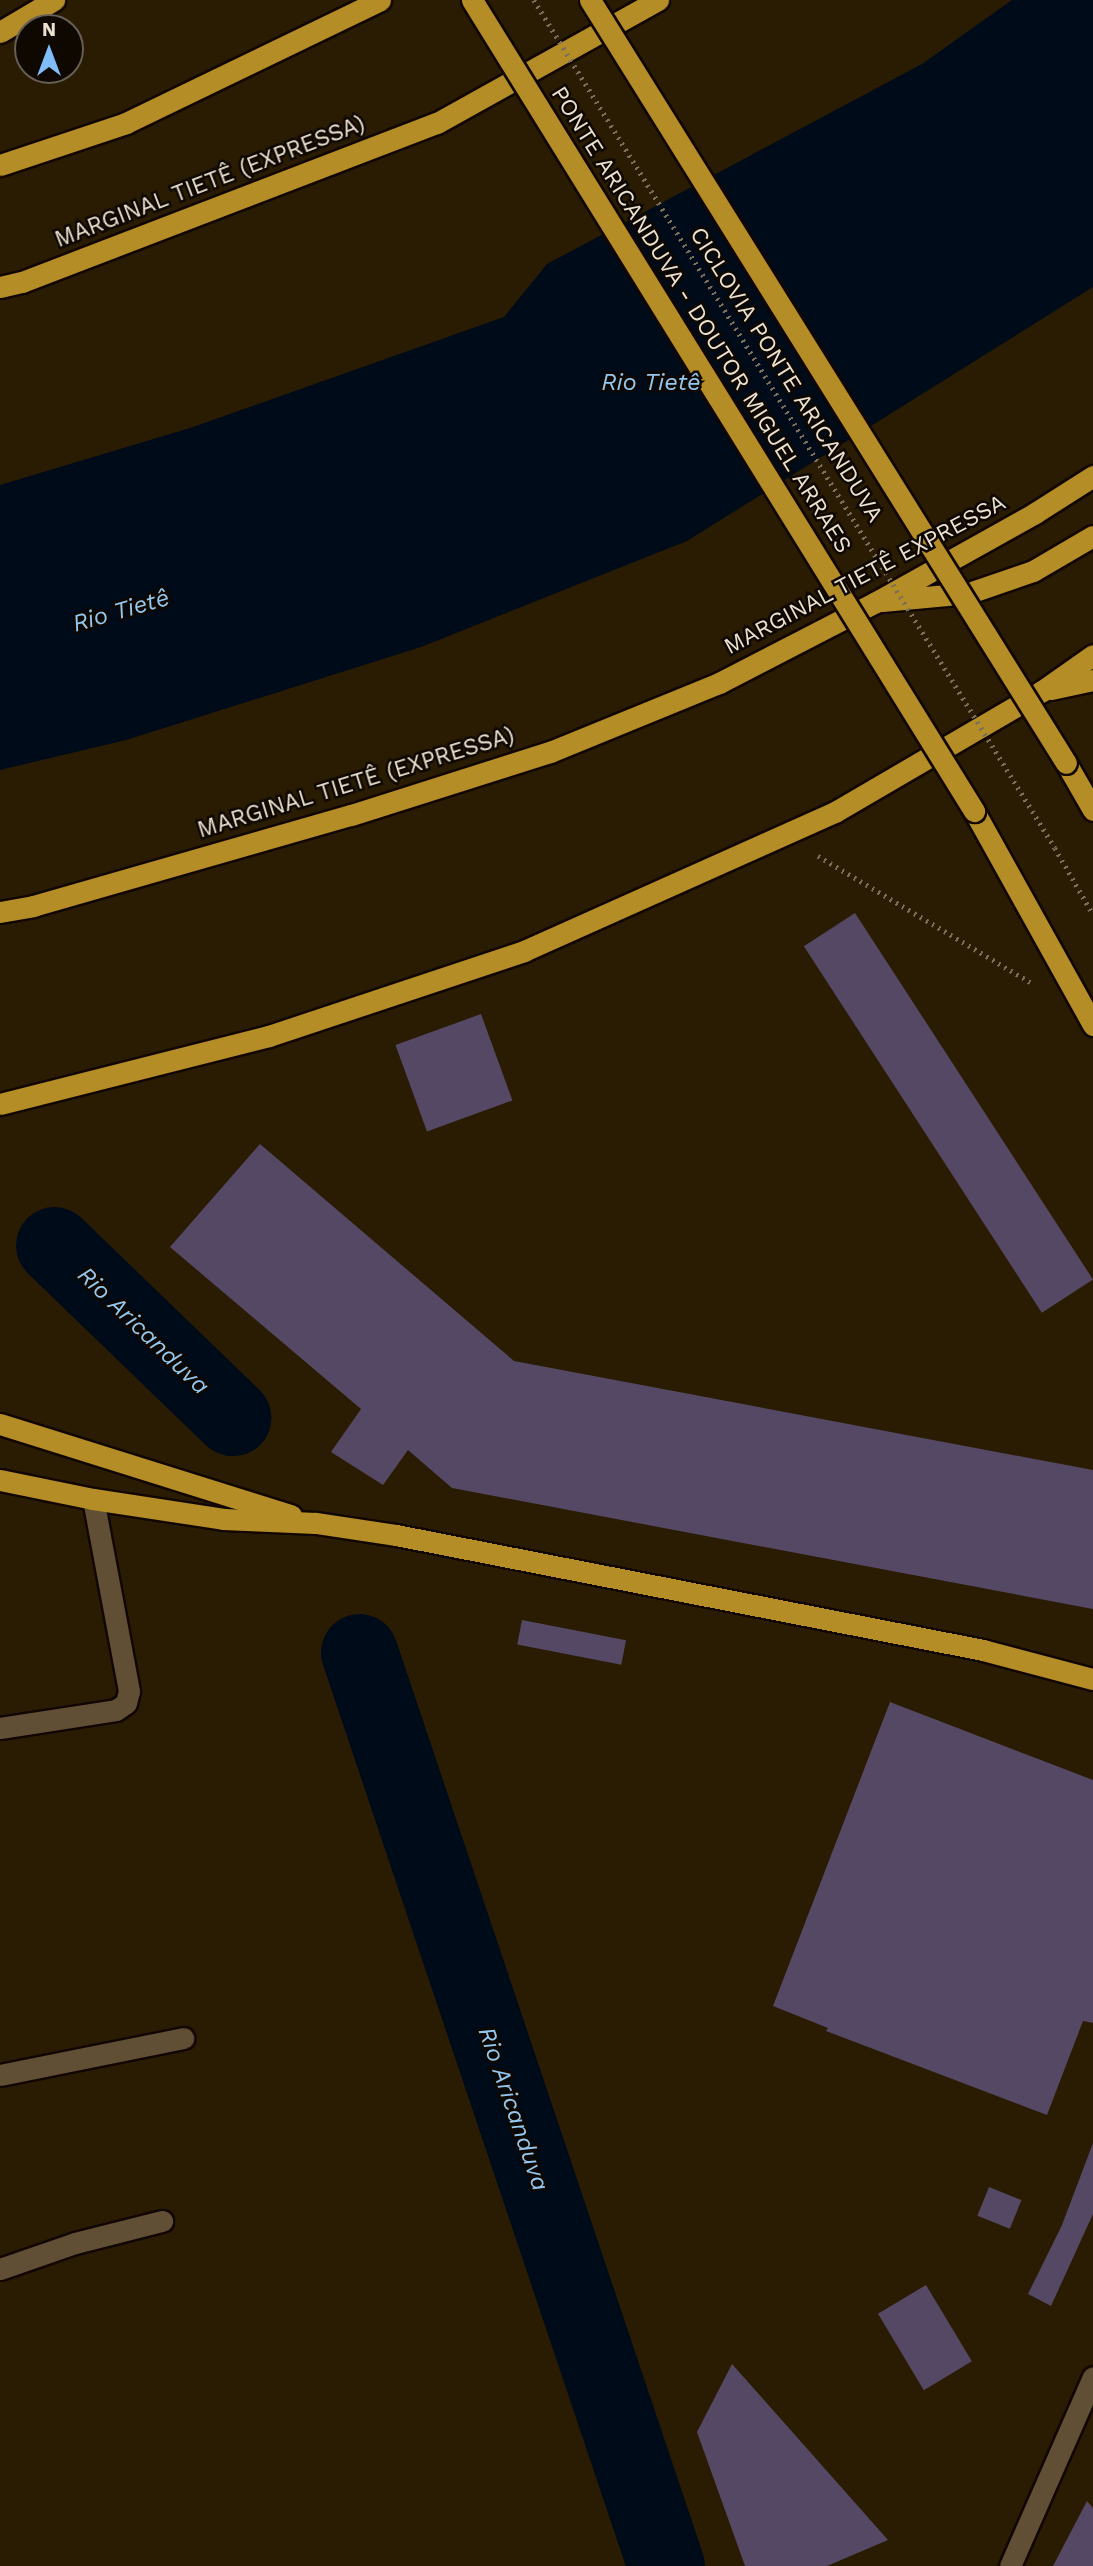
<!DOCTYPE html>
<meta charset="utf-8">
<style>
body{margin:0}
#map{position:relative;width:1093px;height:2566px;overflow:hidden;background:#2a1c02;font-family:"Work Sans",sans-serif}
div>[style]{position:absolute}
[style*='--x']{left:calc(var(--x)*1px);top:calc(var(--y)*1px);width:calc(var(--w)*1px);rotate:calc(var(--a)*1deg)}
.water>*{inset:0;background:#000b19}
.river>*{height:77px;margin:-38.5px;padding:0 38.5px;transform-origin:38.5px;border-radius:38.5px;background:#000b19}
.building>*{inset:0;background:#544865;transform-origin:0 0}
.path>*{height:4.5px;margin-top:-2.25px;transform-origin:0;background:repeating-linear-gradient(90deg,#7b6f59 0 2px,transparent 0 7px)}
.roads{filter:drop-shadow(2px 0 #120600) drop-shadow(-2px 0 #120600) drop-shadow(0 2px #120600) drop-shadow(0 -2px #120600)}
.minor>*{height:21px;margin:-10.5px;padding:0 10.5px;transform-origin:10.5px;border-radius:10.5px;background:#604f34}
.highway>*{height:21px;margin:-10.5px;padding:0 10.5px;transform-origin:10.5px;border-radius:10.5px;background:#b48d26}
.path-bridge>*{height:4.5px;margin-top:-2.25px;transform-origin:0;background:repeating-linear-gradient(90deg,#7b6f59 0 2px,transparent 0 7px)}
.bridges{filter:drop-shadow(2px 0 #120600) drop-shadow(-2px 0 #120600) drop-shadow(0 2px #120600) drop-shadow(0 -2px #120600)}
.highway-bridge>*{height:21px;margin:-10.5px;padding:0 10.5px;transform-origin:10.5px;border-radius:10.5px;background:#b48d26}
span{translate:-50% -50%;white-space:nowrap;text-align:center;line-height:1.15;-webkit-text-stroke:5px #0e0801;paint-order:stroke}
.street-label{font-size:23px;color:#ece2d2}
.water-label{font-size:24px;color:#93c7f0;font-style:italic}
.north{position:absolute;left:14px;top:14px;width:70px;height:70px;box-sizing:border-box;background:#0e0801;border:2px solid #675f55;border-radius:50%;rotate:0deg;font-size:19px;font-weight:700;line-height:28px;text-align:center;color:#ece2d2}
.north::after{content:'';display:block;margin:auto;width:24px;height:32px;background:#7ebdf9;clip-path:polygon(50% 0,100% 100%,50% 72%,0 100%)}
</style>
<div id="map">
<div class="water">
<i style="clip-path:polygon(1012px 0,1093px 0,1093px 287px,687px 541px,421px 647px,126px 740px,0 770px,0 485px,190px 428px,504px 317px,547px 264px,922px 64px)"></i>
</div>
<div class="river">
<i style="--x:54;--y:1245;--w:248;--a:44"></i>
<i style="--x:359;--y:1652;--w:964;--a:71.43"></i>
</div>
<div class="building">
<i style="left:855px;top:913px;width:437px;height:61px;rotate:57deg"></i>
<i style="left:481px;top:1014px;width:92px;height:91px;rotate:70deg"></i>
<i style="clip-path:polygon(260px 1144px,514px 1361px,1093px 1470px,1093px 1609px,452px 1488px,408px 1450px,383px 1485px,331px 1452px,361px 1409px,170px 1247px)"></i>
<i style="left:522px;top:1620px;width:106px;height:25px;rotate:11deg"></i>
<i style="clip-path:polygon(890px 1702px,1093px 1780px,1093px 2023px,1083px 2021px,1047px 2115px,826px 2031px,828px 2028px,773px 2006px)"></i>
<i style="clip-path:polygon(1093px 2143px,1093px 2214px,1051px 2306px,1028px 2294px,1062px 2225px)"></i>
<i style="left:989px;top:2187px;width:35px;height:31px;rotate:22deg"></i>
<i style="left:926px;top:2285px;width:89px;height:56px;rotate:59deg"></i>
<i style="clip-path:polygon(732px 2364px,888px 2540px,827px 2566px,745px 2566px,697px 2432px)"></i>
<i style="clip-path:polygon(1087px 2501px,1093px 2508px,1093px 2566px,1053px 2566px)"></i>
</div>
<div class="path">
<i style="--x:1055;--y:848;--w:76;--a:60.1"></i>
<i style="--x:818;--y:856;--w:247;--a:30.7"></i>
</div>
<div class="roads">
<div class="minor">
<i style="--x:0;--y:1728;--w:117;--a:-8.8"></i>
<i style="--x:116;--y:1710;--w:12;--a:-35"></i>
<i style="--x:126;--y:1703;--w:12;--a:-76"></i>
<i style="--x:129;--y:1691;--w:195;--a:-100.6"></i>
<i style="--x:0;--y:2075;--w:187;--a:-11.4"></i>
<i style="--x:0;--y:2269;--w:79;--a:-19.1"></i>
<i style="--x:75;--y:2243;--w:90;--a:-14.2"></i>
<i style="--x:1010;--y:2566;--w:206;--a:-66.3"></i>
</div>
<div class="highway">
<i style="--x:0;--y:32;--w:63;--a:-30.7"></i>
<i style="--x:0;--y:165;--w:133;--a:-18.4"></i>
<i style="--x:126;--y:123;--w:282;--a:-25.8"></i>
<i style="--x:0;--y:287;--w:23;--a:-13"></i>
<i style="--x:22;--y:282;--w:444;--a:-21"></i>
<i style="--x:437;--y:123;--w:253;--a:-29.1"></i>
<i style="--x:882;--y:601;--w:87;--a:-5.3"></i>
<i style="--x:969;--y:593;--w:68;--a:-19"></i>
<i style="--x:1033;--y:571;--w:69;--a:-30.3"></i>
<i style="--x:1051;--y:689;--w:43;--a:-12.1"></i>
<i style="--x:1066;--y:763;--w:54;--a:60.1"></i>
<i style="--x:974;--y:811;--w:245;--a:60.9"></i>
<i style="--x:0;--y:912;--w:34;--a:-10"></i>
<i style="--x:33;--y:906;--w:331;--a:-16"></i>
<i style="--x:351;--y:815;--w:209;--a:-17.6"></i>
<i style="--x:550;--y:752;--w:183;--a:-22.2"></i>
<i style="--x:719;--y:683;--w:177;--a:-27.3"></i>
<i style="--x:876;--y:602;--w:182;--a:-29.2"></i>
<i style="--x:1035;--y:513;--w:69;--a:-32.5"></i>
<i style="--x:0;--y:1104;--w:277;--a:-14.2"></i>
<i style="--x:269;--y:1036;--w:269;--a:-18.4"></i>
<i style="--x:524;--y:951;--w:341;--a:-24.1"></i>
<i style="--x:835;--y:812;--w:240;--a:-30.3"></i>
<i style="--x:1042;--y:691;--w:62;--a:-35.2"></i>
<i style="--x:0;--y:1424;--w:305;--a:17.4"></i>
<i style="--x:0;--y:1480;--w:95;--a:11.5"></i>
<i style="--x:93;--y:1499;--w:132;--a:8.7"></i>
<i style="--x:223;--y:1519;--w:93;--a:2.5"></i>
<i style="--x:316;--y:1523;--w:81;--a:8.5"></i>
<i style="--x:396;--y:1535;--w:598;--a:11.08"></i>
<i style="--x:983;--y:1650;--w:114;--a:14.8"></i>
</div>
</div>
<div class="path-bridge">
<i style="--x:534;--y:0;--w:995;--a:58.43"></i>
</div>
<div class="bridges">
<div class="highway-bridge">
<i style="--x:472;--y:0;--w:954;--a:58.24"></i>
<i style="--x:590;--y:0;--w:899;--a:58.04"></i>
</div>
</div>
<div class="street-label">
<span style="left:210px;top:182px;rotate:-21deg">MARGINAL TIETÊ (EXPRESSA)</span>
<span style="left:701px;top:320px;rotate:58deg">PONTE ARICANDUVA - DOUTOR MIGUEL ARRAES</span>
<span style="left:786px;top:375px;rotate:58deg">CICLOVIA PONTE ARICANDUVA</span>
<span style="left:865px;top:575px;rotate:-28deg">MARGINAL TIETÊ EXPRESSA</span>
<span style="left:356px;top:783px;rotate:-17deg">MARGINAL TIETÊ (EXPRESSA)</span>
</div>
<div class="water-label">
<span style="left:651px;top:383px">Rio Tietê</span>
<span style="left:121px;top:611px;rotate:-16deg">Rio Tietê</span>
<span style="left:143px;top:1331px;rotate:44deg">Rio Aricanduva</span>
<span style="left:513px;top:2109px;rotate:71deg">Rio Aricanduva</span>
</div>
<div class="north">N</div>
</div>
